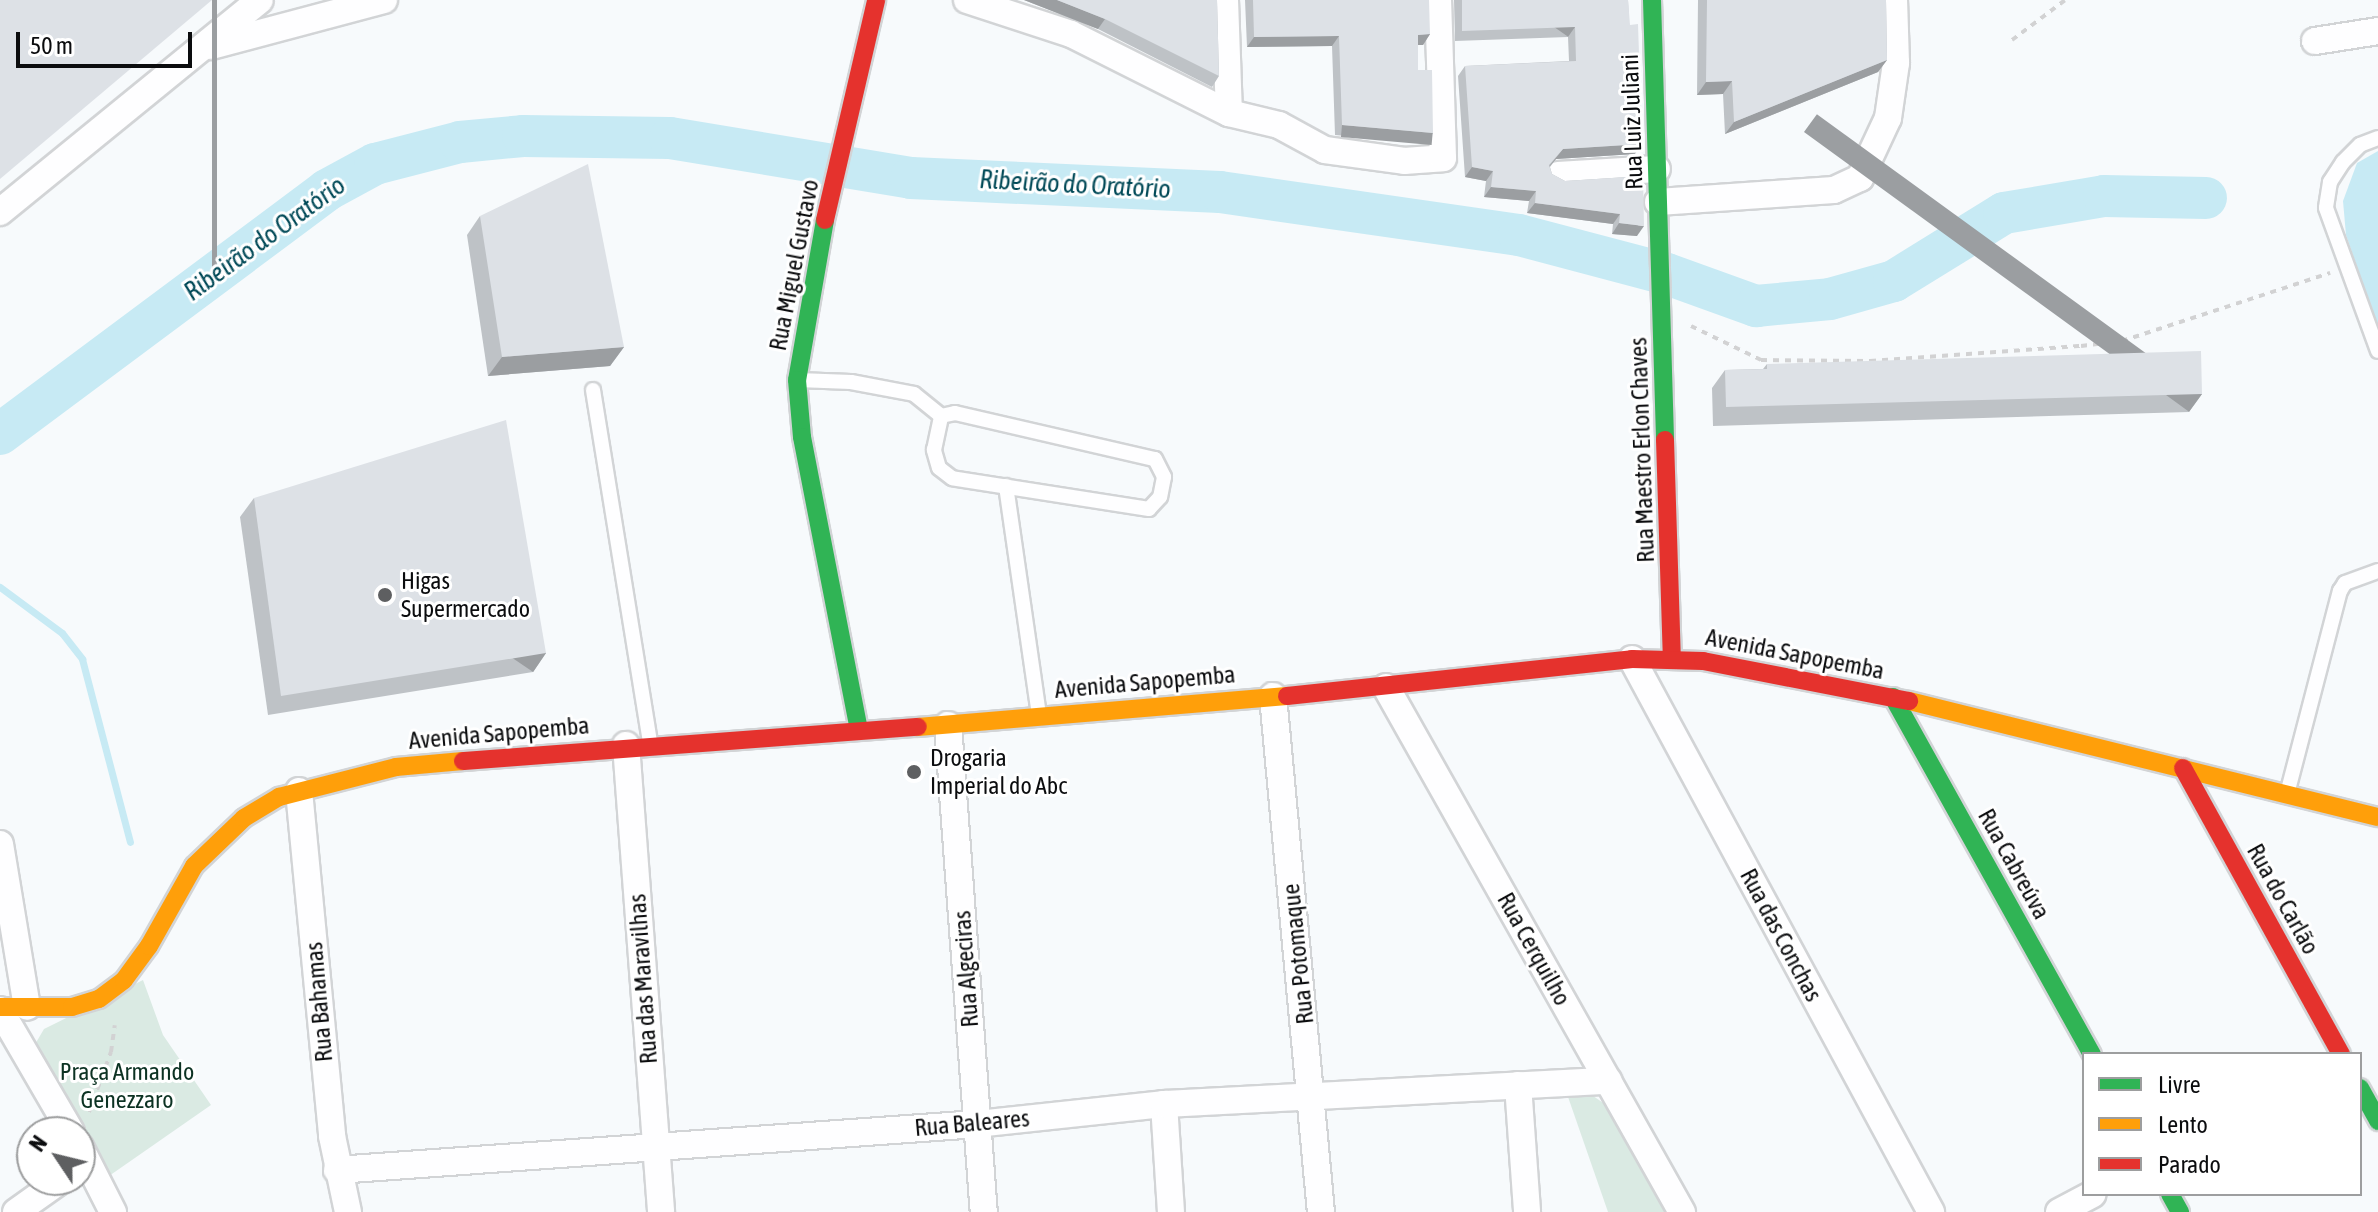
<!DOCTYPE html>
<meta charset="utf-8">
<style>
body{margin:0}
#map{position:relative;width:2378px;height:1212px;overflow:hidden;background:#f7fafc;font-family:"Asap Condensed",sans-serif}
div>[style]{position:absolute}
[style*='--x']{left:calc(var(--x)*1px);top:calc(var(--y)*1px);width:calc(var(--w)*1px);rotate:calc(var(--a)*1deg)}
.green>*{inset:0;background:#daeae3}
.water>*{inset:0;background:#c7eaf4}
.stream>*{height:7px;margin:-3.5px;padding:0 3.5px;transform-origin:3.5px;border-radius:3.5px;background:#c7eaf4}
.river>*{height:42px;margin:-21px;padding:0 21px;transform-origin:21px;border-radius:21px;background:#c7eaf4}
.path>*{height:4px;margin-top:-2px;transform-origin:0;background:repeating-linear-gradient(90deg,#d2d2d3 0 6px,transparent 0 12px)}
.roads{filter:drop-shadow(2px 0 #d2d4d6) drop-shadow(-2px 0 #d2d4d6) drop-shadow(0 2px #d2d4d6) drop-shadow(0 -2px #d2d4d6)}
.lane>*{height:14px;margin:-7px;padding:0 7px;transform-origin:7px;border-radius:7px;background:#fefeff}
.street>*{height:26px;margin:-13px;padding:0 13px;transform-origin:13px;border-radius:13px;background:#fefeff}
.fast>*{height:18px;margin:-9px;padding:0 9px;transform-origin:9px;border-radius:9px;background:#30b455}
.slow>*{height:18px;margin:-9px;padding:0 9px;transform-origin:9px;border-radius:9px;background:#ff9f0a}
.jam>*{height:18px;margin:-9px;padding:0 9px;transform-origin:9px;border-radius:9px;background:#e5322d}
.wall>*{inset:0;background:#bec2c6}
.shaded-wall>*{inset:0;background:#9b9ea1;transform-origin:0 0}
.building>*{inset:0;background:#dde1e6}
.dots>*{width:22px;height:22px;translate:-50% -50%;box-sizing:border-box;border:4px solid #fff;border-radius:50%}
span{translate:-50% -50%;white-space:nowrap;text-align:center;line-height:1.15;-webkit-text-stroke:6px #fff;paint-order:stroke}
.street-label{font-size:24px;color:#0b0c0e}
.poi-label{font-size:24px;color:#0b0c0e}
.left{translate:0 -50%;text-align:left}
.park-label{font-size:24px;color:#0c3223}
.water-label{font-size:26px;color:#004957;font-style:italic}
.legend{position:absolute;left:2082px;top:1052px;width:280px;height:144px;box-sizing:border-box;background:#fff;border:2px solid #9d9e9f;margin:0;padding:10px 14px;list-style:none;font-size:24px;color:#0b0c0e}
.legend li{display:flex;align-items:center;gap:16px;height:40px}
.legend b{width:40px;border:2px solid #9d9e9f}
.north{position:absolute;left:16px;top:1116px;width:80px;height:80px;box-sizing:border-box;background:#fff;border:2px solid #9d9e9f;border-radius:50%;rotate:305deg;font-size:22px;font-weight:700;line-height:32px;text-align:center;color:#0b0c0e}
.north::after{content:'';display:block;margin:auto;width:28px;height:36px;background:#5e5f61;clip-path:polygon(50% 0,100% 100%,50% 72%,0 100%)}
.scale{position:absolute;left:16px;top:32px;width:176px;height:36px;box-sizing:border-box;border:4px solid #0b0c0e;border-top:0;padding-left:10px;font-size:24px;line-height:28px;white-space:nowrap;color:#0b0c0e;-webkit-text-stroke:6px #fff;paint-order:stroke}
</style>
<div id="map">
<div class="green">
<i style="clip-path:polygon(143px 980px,163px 1035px,211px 1105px,109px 1176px,34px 1046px,44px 1029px)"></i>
<i style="clip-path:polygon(1586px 1091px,1609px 1107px,1668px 1212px,1608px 1212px,1567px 1094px)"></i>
</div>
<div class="water">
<i style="clip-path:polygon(2378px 151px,2378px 328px,2346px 235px,2343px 201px,2357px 163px)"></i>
</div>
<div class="stream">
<i style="--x:0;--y:587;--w:77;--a:36.6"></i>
<i style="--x:62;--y:633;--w:33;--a:52"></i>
<i style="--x:82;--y:659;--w:189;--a:75.3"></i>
</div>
<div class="river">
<i style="--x:0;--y:434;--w:408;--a:-36.7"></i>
<i style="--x:327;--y:190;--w:55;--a:-28.4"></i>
<i style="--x:375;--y:164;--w:88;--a:-14.5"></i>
<i style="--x:460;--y:142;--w:63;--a:-5.4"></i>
<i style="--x:523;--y:136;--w:147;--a:0.8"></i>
<i style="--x:670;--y:138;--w:244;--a:9.4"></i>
<i style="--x:911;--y:178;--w:309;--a:2.6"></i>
<i style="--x:1220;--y:192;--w:302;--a:8.2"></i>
<i style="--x:1519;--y:235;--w:153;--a:14.8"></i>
<i style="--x:1667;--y:274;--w:95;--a:19.8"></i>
<i style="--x:1756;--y:306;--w:74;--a:-5.4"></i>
<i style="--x:1830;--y:299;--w:66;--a:-15.7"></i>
<i style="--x:1894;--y:281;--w:129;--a:-31.7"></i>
<i style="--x:2004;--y:213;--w:101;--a:-9.6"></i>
<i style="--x:2104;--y:196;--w:102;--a:1.1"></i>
</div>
<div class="path">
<i style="--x:2012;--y:40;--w:66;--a:-37"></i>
<i style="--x:1691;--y:326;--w:78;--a:25.9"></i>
<i style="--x:1761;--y:360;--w:109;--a:0.5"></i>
<i style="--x:1870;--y:361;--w:212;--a:-4.1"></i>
<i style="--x:2081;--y:346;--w:41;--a:-7"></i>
<i style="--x:2122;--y:341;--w:219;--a:-18.1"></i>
<i style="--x:89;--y:1112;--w:64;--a:-69.9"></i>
<i style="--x:111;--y:1052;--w:27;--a:-82"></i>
</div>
<div class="roads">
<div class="lane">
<i style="--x:2378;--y:138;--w:19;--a:159"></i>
<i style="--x:2360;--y:145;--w:24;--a:135"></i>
<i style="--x:2343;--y:162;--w:24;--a:123"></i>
<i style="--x:2330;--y:182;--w:26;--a:99"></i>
<i style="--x:2326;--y:208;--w:152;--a:70"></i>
<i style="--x:798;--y:380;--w:53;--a:2.2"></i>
<i style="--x:851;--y:382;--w:64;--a:10.8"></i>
<i style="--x:914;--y:394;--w:35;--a:39"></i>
<i style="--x:593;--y:390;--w:358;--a:80.8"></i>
<i style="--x:955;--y:413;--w:205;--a:13"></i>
<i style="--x:1155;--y:459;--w:20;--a:63"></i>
<i style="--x:1164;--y:477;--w:20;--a:101"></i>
<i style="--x:1160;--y:497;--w:16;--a:133"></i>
<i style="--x:1149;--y:509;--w:199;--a:-171.1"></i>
<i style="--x:952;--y:478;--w:16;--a:-142"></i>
<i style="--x:939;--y:468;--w:19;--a:-106"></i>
<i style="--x:934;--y:450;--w:35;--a:-78"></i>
<i style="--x:941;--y:416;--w:14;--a:-12"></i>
<i style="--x:1006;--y:486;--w:231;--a:81.8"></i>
<i style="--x:2287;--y:794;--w:210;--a:-75.4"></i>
<i style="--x:2340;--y:591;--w:9;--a:-58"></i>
<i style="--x:2345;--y:583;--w:35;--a:-20"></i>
</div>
<div class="street">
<i style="--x:967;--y:0;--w:109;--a:18.1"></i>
<i style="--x:1071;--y:34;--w:177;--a:26.6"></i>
<i style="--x:1229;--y:113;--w:51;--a:13.5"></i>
<i style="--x:1279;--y:125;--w:52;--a:28.5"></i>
<i style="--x:1325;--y:150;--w:80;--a:7.9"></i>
<i style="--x:1404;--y:161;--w:39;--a:-4"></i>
<i style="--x:1443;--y:158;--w:158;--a:-91.8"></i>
<i style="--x:1225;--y:0;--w:113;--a:88"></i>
<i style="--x:2315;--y:41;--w:64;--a:-9"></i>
<i style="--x:211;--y:46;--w:179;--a:-14.9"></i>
<i style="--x:1558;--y:175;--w:99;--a:-3.5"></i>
<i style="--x:1658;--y:202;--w:176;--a:-3.9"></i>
<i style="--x:1834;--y:190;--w:29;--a:-25"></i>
<i style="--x:1860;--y:178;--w:66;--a:-65"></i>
<i style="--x:1888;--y:118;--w:56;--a:-81.7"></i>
<i style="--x:1896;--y:63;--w:63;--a:-91.8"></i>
<i style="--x:0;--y:212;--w:335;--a:-39.2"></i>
<i style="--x:1632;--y:659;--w:629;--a:61.6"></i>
<i style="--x:1386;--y:687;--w:603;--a:60.59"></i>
<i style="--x:1273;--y:696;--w:518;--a:84.69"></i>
<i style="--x:948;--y:725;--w:488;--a:85.8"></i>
<i style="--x:626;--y:745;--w:468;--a:85.7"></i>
<i style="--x:299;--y:791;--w:347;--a:84.5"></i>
<i style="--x:332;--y:1136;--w:78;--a:78.1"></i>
<i style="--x:0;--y:844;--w:165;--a:80.6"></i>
<i style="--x:0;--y:1010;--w:141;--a:59.8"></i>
<i style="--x:1518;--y:1085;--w:127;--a:85.9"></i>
<i style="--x:1164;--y:1104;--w:108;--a:86.3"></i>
<i style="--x:80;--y:1147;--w:73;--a:63.1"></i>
<i style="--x:337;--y:1170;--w:642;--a:-4.11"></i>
<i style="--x:977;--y:1124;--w:188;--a:-6.1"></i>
<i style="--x:1164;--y:1104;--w:445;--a:-3"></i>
<i style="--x:16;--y:1212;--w:55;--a:-35.4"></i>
<i style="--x:2059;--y:1212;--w:38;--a:-28"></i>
</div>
<div class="fast">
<i style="--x:1652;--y:0;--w:440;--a:88.3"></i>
<i style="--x:825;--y:220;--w:162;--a:99.9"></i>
<i style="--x:797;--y:380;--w:57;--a:85"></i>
<i style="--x:802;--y:437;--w:299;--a:79"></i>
<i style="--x:1893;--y:697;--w:409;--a:60.9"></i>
<i style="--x:2360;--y:1088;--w:38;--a:61"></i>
<i style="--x:2170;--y:1194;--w:21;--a:61"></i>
</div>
<div class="slow">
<i style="--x:1909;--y:701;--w:483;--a:13.9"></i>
<i style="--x:918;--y:727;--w:370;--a:-4.8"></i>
<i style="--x:0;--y:1007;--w:72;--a:0"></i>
<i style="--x:72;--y:1007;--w:28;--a:-17"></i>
<i style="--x:99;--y:999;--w:31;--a:-37"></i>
<i style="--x:124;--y:980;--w:42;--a:-53.7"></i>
<i style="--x:149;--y:946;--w:92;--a:-60.6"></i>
<i style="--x:194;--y:866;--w:69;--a:-43.8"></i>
<i style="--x:244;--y:818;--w:41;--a:-31"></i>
<i style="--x:279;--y:797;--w:121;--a:-14.4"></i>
<i style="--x:396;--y:767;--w:67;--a:-5.1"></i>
</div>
<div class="jam">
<i style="--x:825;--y:220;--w:226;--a:-76.9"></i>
<i style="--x:1665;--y:440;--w:217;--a:88.2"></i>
<i style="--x:1287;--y:696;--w:347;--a:-6.1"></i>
<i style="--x:1632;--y:659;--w:71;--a:1.6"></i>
<i style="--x:1703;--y:661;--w:210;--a:11"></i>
<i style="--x:463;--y:761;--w:456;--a:-4.3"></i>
<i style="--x:2183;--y:768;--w:327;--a:61.1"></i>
</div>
</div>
<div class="wall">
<i style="clip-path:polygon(1024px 0,1217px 0,1219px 76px,1212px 87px,1098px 29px)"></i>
<i style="clip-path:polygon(1245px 0,1294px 0,1430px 34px,1423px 45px,1418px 45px,1418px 70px,1433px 133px,1426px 143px,1335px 135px,1332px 46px,1247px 47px)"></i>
<i style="clip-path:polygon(1454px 0,1628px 0,1635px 154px,1556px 159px,1550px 167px,1552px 174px,1565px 181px,1643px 176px,1637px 236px,1612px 234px,1613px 224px,1527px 213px,1529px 201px,1484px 197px,1486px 181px,1465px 177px,1458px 76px,1465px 66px,1569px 61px,1568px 37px,1455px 41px)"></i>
<i style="clip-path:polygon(1698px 0,1886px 0,1887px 60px,1878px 72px,1725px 134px,1723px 94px,1697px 95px)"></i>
<i style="clip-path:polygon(480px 216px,624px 347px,610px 366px,488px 376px,467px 235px)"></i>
<i style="clip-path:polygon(1767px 364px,2202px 394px,2189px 412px,1713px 426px,1712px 388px,1725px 370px,1763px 369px)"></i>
<i style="clip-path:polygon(254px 498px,546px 653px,533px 672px,268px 715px,240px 517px)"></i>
</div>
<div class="shaded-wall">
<i style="left:212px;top:0;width:5px;height:277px"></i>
<i style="clip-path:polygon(1024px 0,1057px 0,1105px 19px,1098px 29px)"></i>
<i style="left:1575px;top:27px;width:12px;height:113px;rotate:125deg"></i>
<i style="clip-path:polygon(1430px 34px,1423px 45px,1411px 45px,1418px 35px)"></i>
<i style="clip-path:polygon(1339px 36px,1332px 46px,1247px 47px,1254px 37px)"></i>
<i style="clip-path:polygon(1887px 60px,1878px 72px,1725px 134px,1734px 122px)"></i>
<i style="clip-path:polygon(1732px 81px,1723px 94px,1697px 95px,1706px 82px)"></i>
<i style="left:1342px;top:125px;width:91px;height:12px;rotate:5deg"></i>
<i style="clip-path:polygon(1642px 144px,1635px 154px,1556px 159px,1542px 175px,1563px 149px)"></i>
<i style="clip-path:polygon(1472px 167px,1493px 171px,1486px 181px,1465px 177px)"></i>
<i style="clip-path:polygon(1491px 187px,1536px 191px,1529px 201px,1484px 197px)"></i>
<i style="clip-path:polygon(1535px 203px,1620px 214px,1613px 224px,1527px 213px)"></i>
<i style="clip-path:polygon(1619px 223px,1644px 226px,1637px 236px,1612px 234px)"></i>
<i style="clip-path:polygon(624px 347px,610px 366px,488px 376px,502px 357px)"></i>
<i style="left:2202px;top:394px;width:22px;height:476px;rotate:126deg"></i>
<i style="left:546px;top:653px;width:23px;height:268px;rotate:124deg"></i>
</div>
<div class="building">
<i style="clip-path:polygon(0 0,212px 0,0 179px)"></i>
<i style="clip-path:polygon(1057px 0,1217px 0,1219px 76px,1105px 19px)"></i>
<i style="clip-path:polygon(1253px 0,1429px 0,1430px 34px,1418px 35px,1418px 70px,1432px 70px,1433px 133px,1342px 125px,1339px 36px,1254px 37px)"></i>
<i style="clip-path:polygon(1462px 0,1628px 0,1630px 25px,1638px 24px,1642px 144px,1563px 149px,1549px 165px,1552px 174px,1565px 181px,1643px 176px,1644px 226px,1619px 223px,1620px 214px,1535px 203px,1536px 191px,1491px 187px,1493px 171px,1472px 167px,1465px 66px,1576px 61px,1575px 27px,1462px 31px)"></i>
<i style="clip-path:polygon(1707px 0,1886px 0,1887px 60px,1734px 122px,1732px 81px,1706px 82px)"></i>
<i style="clip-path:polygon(588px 164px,624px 347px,502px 357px,480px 216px)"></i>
<i style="clip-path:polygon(2201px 351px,2202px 394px,1726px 407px,1725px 370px,1767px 369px,1767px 364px)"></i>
<i style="clip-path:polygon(506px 420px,546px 653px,281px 696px,254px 498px)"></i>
</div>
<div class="dots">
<i style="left:385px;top:595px;background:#5e5f61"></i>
<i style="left:914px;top:772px;background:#5e5f61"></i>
</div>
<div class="street-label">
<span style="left:1632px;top:122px;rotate:-92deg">Rua Luiz Juliani</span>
<span style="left:794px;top:265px;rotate:-79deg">Rua Miguel Gustavo</span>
<span style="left:1642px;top:450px;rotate:-92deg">Rua Maestro Erlon Chaves</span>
<span style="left:1795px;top:654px;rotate:11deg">Avenida Sapopemba</span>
<span style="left:1145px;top:682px;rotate:-5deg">Avenida Sapopemba</span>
<span style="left:499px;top:733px;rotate:-5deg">Avenida Sapopemba</span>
<span style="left:2014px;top:864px;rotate:61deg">Rua Cabreúva</span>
<span style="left:2283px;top:899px;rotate:61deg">Rua do Carlão</span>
<span style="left:1781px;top:935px;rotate:62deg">Rua das Conchas</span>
<span style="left:1534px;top:949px;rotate:61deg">Rua Cerquilho</span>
<span style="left:1298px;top:954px;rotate:-96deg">Rua Potomaque</span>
<span style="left:966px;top:969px;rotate:-94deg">Rua Algeciras</span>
<span style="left:643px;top:979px;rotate:-94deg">Rua das Maravilhas</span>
<span style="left:319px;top:1002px;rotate:-95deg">Rua Bahamas</span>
<span style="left:972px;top:1123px;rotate:-5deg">Rua Baleares</span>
</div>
<div class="poi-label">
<span class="left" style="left:401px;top:595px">Higas<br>Supermercado</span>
<span class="left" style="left:930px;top:772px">Drogaria<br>Imperial do Abc</span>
</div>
<div class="park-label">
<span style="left:127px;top:1086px">Praça Armando<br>Genezzaro</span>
</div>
<div class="water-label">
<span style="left:1075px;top:185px;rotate:3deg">Ribeirão do Oratório</span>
<span style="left:265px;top:239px;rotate:-36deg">Ribeirão do Oratório</span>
</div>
<ul class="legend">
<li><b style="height:10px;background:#30b455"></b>Livre</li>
<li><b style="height:10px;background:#ff9f0a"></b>Lento</li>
<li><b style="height:10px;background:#e5322d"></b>Parado</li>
</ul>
<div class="north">N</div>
<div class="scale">50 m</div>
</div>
